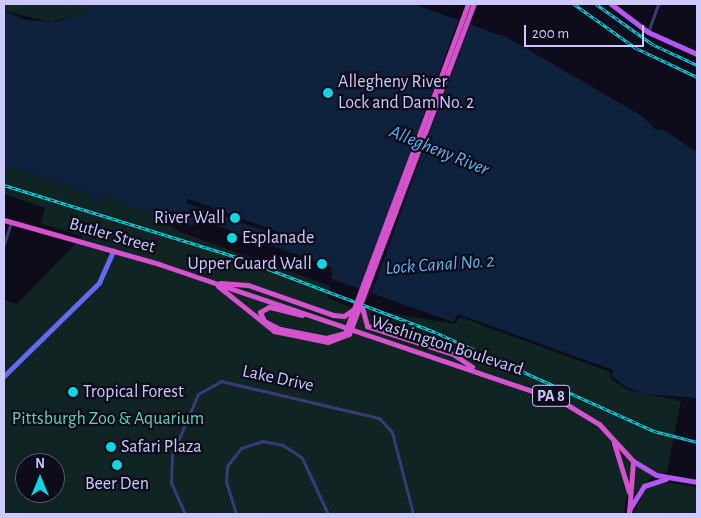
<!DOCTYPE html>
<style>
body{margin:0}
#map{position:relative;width:701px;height:518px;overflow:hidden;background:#0e0c1b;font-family:"Alegreya Sans",sans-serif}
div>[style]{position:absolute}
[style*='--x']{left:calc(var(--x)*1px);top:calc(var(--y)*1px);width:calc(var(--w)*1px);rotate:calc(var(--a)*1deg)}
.green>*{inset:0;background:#0f2423}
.water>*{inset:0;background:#0e223d}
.pier>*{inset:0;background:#0e0c1b;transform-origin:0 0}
.minor>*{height:3px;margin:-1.5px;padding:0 1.5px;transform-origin:1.5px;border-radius:1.5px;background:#3a3a77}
.secondary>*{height:4.5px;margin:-2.25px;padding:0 2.25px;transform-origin:2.25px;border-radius:2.25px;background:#6669f6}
.primary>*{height:5px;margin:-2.5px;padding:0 2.5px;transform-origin:2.5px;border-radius:2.5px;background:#b357f5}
.trunk>*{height:5px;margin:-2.5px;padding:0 2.5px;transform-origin:2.5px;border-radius:2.5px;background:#d452cc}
.rail>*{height:3px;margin-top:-1.5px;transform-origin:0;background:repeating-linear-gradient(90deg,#0e0c1b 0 4px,#0ed6e3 0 8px);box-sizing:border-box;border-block:1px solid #0ed6e3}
.trunk-bridge>*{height:5px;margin:-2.5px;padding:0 2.5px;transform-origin:2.5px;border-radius:2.5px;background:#d452cc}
.dots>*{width:14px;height:14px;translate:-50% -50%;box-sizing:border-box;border:2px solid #0e0c1b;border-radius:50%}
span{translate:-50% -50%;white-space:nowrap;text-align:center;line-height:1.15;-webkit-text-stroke:4.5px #0e0c1b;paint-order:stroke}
.shield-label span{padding:1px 4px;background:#0e0c1b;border:1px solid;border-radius:4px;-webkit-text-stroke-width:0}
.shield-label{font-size:16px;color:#cdc9fc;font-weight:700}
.poi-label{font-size:18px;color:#cdc9fc}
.left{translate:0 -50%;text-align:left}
.right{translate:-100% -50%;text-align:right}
.street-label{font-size:18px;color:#cdc9fc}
.park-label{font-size:18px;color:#5bd6b2}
.water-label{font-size:19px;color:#5eb5f5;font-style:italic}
.frame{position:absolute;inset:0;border:5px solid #cdc9fc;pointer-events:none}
.north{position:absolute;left:15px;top:453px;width:50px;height:50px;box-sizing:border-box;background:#0e0c1b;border:1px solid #5a5875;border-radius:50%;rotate:0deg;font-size:14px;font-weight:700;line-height:20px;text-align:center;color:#cdc9fc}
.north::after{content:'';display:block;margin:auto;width:18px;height:22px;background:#0ed6e3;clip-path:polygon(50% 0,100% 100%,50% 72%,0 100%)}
.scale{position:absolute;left:524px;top:25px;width:120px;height:22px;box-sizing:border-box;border:2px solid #cdc9fc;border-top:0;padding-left:6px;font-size:15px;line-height:18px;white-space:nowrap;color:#cdc9fc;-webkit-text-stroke:4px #0e0c1b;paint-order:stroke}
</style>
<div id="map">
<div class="green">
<i style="clip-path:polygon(4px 4px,92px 4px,85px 14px,51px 22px,4px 11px)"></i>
<i style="clip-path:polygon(evenodd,4px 165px,91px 193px,92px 204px,99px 204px,101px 196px,172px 218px,170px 224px,175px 230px,330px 286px,327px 298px,348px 306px,455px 324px,460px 317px,610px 372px,611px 379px,628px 390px,681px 401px,667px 472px,651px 478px,635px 494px,635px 489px,626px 498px,624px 514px,4px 514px,4px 300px,17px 304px,83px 236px,41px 224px,45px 208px,4px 194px,4px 165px,25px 463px,55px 463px,55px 493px,25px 493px,25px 463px)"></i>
<i style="clip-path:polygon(663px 482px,697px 487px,697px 514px,634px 514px,645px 489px)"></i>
</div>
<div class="water">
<i style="clip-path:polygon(evenodd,91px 4px,413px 4px,508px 38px,642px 116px,656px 130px,662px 129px,697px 152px,697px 398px,645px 394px,626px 387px,612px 376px,613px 370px,458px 314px,453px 322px,332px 279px,331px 267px,196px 218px,193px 226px,101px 196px,99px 204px,92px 203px,91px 193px,4px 165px,4px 11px,26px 20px,56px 22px,86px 13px,91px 4px,188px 199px,289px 236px,291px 240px,187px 203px,188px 199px)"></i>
</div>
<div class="pier">
<i style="left:459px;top:18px;width:12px;height:290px;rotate:20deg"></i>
<i style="clip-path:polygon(188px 199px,289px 236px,291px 240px,186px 203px)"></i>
</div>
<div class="minor">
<i style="--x:648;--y:32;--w:30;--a:-70"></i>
<i style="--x:4;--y:244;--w:23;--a:-72"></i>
<i style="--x:185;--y:514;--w:34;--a:-114"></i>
<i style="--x:171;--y:483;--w:28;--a:-88"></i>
<i style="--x:172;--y:455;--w:66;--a:-66.9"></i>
<i style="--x:198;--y:394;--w:26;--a:-29"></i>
<i style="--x:221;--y:381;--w:162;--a:13.2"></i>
<i style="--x:379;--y:418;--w:19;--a:47"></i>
<i style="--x:392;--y:432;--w:85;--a:75.6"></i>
<i style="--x:236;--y:514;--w:34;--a:-107"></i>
<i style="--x:226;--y:482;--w:16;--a:-86"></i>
<i style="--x:227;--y:466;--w:23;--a:-52"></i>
<i style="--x:241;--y:448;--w:22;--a:-18"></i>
<i style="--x:262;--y:441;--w:21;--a:11"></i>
<i style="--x:283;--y:445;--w:23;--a:34"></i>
<i style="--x:302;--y:458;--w:62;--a:65.1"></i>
</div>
<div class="secondary">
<i style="--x:4;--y:376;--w:133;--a:-44.4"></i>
<i style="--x:99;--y:283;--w:35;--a:-66"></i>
</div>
<div class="primary">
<i style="--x:611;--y:4;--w:46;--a:37.1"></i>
<i style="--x:648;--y:32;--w:54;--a:24.2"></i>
<i style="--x:633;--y:461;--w:27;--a:31"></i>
<i style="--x:656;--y:475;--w:42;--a:9.7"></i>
<i style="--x:629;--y:510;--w:28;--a:-58"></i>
<i style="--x:644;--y:486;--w:23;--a:-18"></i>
</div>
<div class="trunk">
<i style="--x:433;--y:98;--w:100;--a:-69.6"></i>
<i style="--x:4;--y:220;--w:161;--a:15.8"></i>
<i style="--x:159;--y:264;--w:425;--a:18.8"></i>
<i style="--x:561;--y:401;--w:44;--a:31.2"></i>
<i style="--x:599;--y:424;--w:50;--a:47.4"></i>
<i style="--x:633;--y:461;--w:53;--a:94.3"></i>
<i style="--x:220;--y:283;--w:28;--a:4"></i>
<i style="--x:248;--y:285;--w:90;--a:19.4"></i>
<i style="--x:333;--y:315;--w:11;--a:5"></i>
<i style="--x:344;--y:316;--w:12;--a:-35"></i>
<i style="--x:218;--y:286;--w:72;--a:38.8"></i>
<i style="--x:274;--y:331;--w:55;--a:11.5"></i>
<i style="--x:328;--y:342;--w:22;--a:-21"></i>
<i style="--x:362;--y:307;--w:20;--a:75"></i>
<i style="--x:367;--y:326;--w:90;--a:18"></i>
<i style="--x:453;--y:354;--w:23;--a:34"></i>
<i style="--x:302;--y:315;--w:34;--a:-166"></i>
<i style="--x:269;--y:307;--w:10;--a:151"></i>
<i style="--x:260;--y:312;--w:10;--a:66"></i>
<i style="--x:264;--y:321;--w:18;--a:27"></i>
<i style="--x:280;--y:329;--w:47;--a:11.1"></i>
<i style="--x:326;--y:338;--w:20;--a:-15"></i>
<i style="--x:614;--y:443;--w:51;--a:73"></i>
</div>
<div class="rail">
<i style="--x:574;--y:4;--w:76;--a:35.4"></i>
<i style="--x:636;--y:48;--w:68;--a:25.4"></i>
<i style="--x:596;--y:4;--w:69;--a:35.5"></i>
<i style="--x:652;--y:44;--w:50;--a:25"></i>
<i style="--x:4;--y:185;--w:241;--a:17.2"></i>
<i style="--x:234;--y:256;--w:215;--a:20.7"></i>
<i style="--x:435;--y:332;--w:240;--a:24.3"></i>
<i style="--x:654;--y:431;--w:44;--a:14.3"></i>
</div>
<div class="trunk-bridge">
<i style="--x:345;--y:333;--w:251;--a:-69.5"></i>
<i style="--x:349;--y:334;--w:353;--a:-69.3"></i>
</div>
<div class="dots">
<i style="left:328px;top:93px;background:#0ed6e3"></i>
<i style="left:235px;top:218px;background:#0ed6e3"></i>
<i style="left:232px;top:238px;background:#0ed6e3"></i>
<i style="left:322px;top:264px;background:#0ed6e3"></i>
<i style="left:73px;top:392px;background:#0ed6e3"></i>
<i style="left:111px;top:447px;background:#0ed6e3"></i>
<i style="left:117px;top:465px;background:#0ed6e3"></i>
</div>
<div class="shield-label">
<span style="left:551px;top:396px">PA 8</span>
</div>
<div class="poi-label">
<span class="left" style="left:338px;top:93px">Allegheny River<br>Lock and Dam No. 2</span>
<span class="right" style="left:225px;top:218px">River Wall</span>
<span class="left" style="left:242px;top:238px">Esplanade</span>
<span class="right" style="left:312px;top:264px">Upper Guard Wall</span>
<span class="left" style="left:83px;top:392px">Tropical Forest</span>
<span class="left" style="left:121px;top:447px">Safari Plaza</span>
<span style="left:117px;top:484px">Beer Den</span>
</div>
<div class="street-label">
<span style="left:112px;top:236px;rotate:16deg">Butler Street</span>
<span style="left:447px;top:346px;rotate:18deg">Washington Boulevard</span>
<span style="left:278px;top:379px;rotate:12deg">Lake Drive</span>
</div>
<div class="park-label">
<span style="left:108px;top:419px">Pittsburgh Zoo &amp; Aquarium</span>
</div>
<div class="water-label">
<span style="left:439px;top:151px;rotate:22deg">Allegheny River</span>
<span style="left:440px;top:265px;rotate:-4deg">Lock Canal No. 2</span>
</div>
<div class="frame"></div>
<div class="north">N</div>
<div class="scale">200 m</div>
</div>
